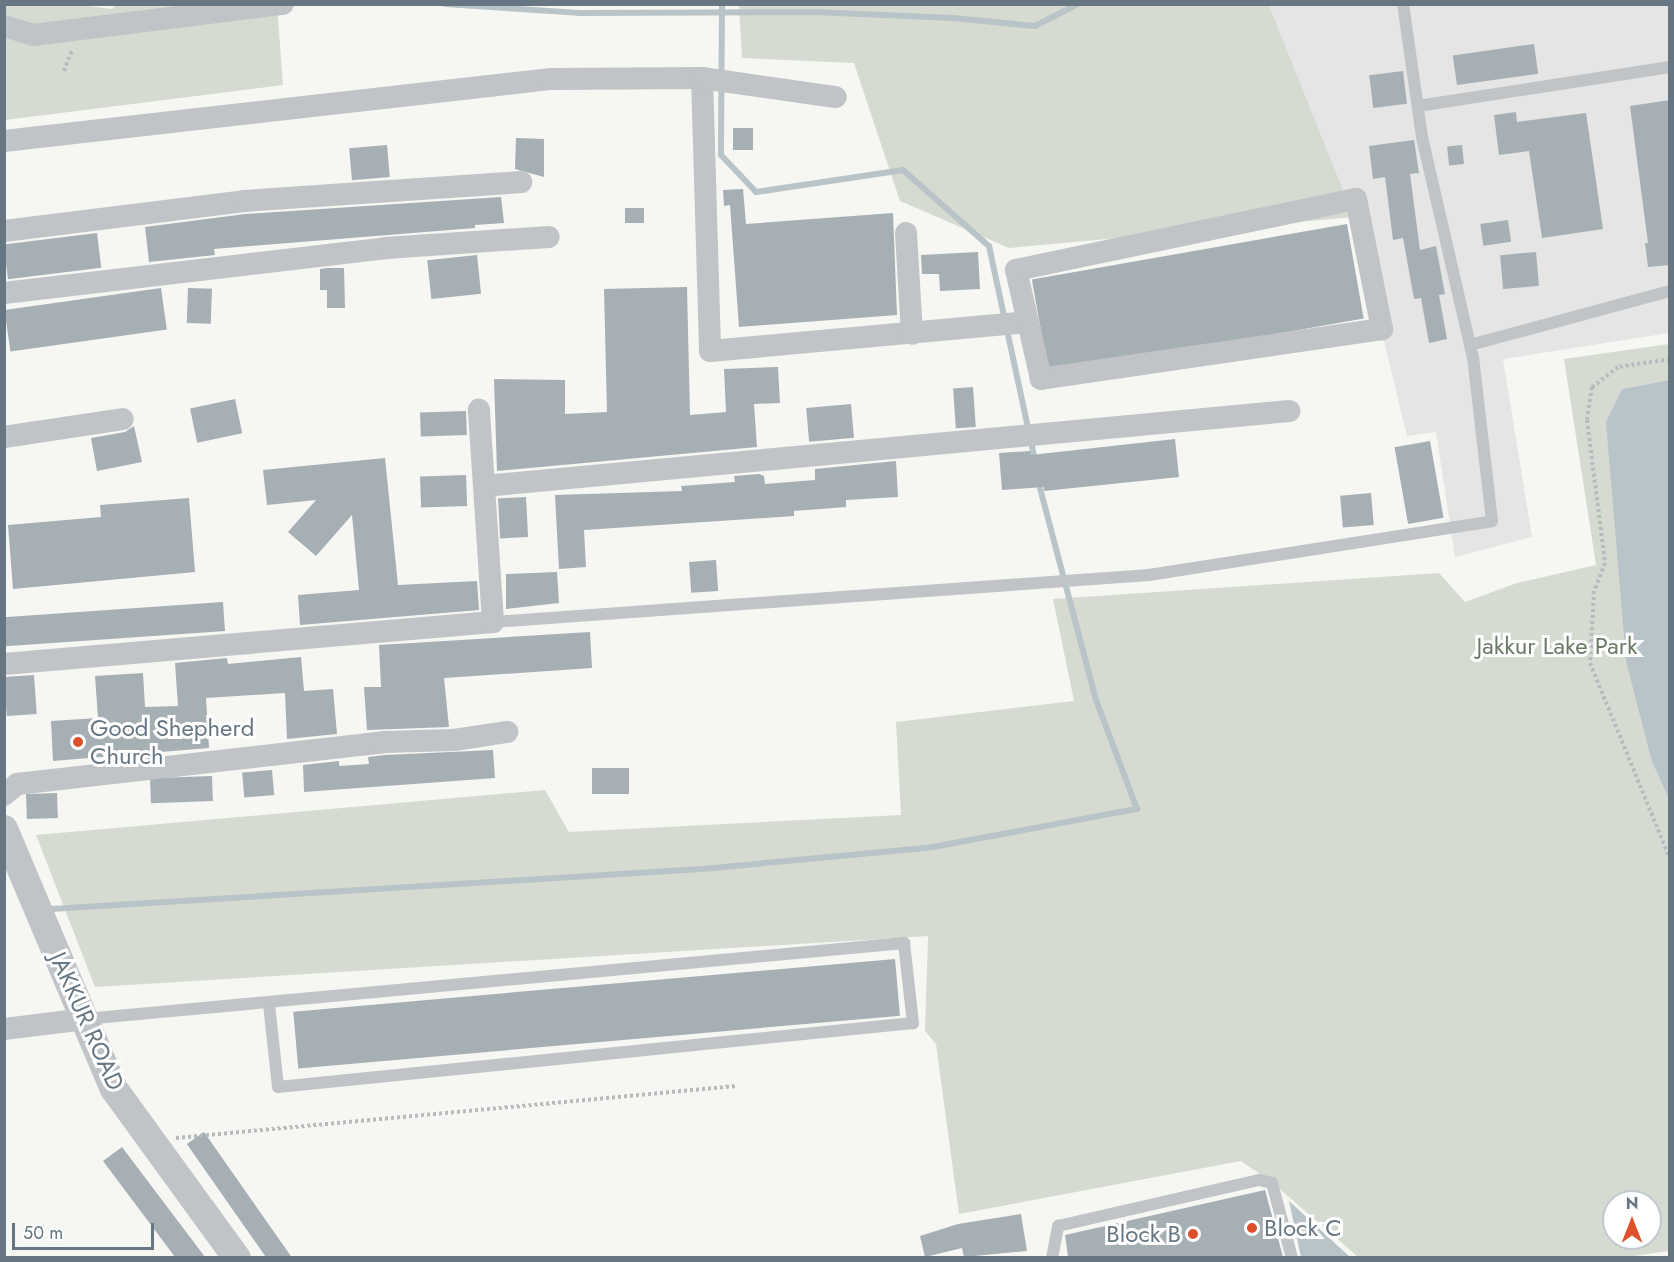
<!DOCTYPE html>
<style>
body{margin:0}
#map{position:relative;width:1674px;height:1262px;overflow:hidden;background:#f6f6f3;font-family:Jost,sans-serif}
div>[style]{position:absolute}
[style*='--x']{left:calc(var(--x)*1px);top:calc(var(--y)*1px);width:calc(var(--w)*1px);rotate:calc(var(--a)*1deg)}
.built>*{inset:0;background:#e4e5e4}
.green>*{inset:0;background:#d6dbd2}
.water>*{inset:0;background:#b8c4c8}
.stream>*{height:6px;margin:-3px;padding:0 3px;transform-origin:3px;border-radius:3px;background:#b8c4c8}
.building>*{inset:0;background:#a6afb4;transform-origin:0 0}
.path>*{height:4px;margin-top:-2px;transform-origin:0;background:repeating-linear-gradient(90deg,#b8bbbd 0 3px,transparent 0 6px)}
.service>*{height:12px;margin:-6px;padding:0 6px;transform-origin:6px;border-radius:6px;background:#c0c4c7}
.minor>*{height:22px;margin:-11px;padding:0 11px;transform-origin:11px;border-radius:11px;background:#c0c4c7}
.tertiary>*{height:28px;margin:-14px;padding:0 14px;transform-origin:14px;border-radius:14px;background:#c0c4c7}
.dots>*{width:16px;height:16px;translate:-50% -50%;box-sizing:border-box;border:3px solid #fff;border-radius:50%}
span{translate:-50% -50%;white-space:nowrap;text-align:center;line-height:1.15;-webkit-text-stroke:6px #fff;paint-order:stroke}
.park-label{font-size:24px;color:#6a7a65}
.poi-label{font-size:24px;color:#667783}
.left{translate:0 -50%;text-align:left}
.right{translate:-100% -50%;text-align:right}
.street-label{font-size:24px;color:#667783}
.frame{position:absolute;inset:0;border:6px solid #667783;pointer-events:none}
.north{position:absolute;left:1602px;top:1190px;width:60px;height:60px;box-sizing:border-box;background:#fff;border:2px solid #c2c9cd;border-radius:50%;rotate:0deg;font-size:16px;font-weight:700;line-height:24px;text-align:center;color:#667783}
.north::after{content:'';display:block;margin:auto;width:21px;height:27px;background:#de502b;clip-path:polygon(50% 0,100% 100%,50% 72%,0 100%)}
.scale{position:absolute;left:12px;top:1223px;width:142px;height:27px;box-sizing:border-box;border:3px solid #667783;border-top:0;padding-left:8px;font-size:18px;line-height:21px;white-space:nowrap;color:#667783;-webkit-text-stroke:4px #fff;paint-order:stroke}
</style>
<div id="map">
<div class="built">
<i style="clip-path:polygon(1269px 5px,1669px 5px,1669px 333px,1503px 359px,1532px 537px,1455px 557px,1436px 432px,1407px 436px,1354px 217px)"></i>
</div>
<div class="green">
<i style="clip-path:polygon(76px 4px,111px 9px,119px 4px,277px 5px,283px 85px,5px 120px,4px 5px)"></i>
<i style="clip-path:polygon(739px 5px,1269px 5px,1354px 217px,1009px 248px,900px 201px,854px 63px,742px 58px)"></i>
<i style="clip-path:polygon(evenodd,1669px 344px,1669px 380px,1622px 389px,1652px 762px,1669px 799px,1669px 1251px,1619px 1258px,1358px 1257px,1273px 1183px,1241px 1161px,959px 1214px,936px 1044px,925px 1031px,928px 936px,95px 987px,36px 835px,545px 790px,569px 832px,901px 815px,896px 722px,1074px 701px,1053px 599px,1439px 573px,1465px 602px,1517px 583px,1596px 565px,1564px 359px,1669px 344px,1614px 1202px,1650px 1202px,1650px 1238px,1614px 1238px,1614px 1202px)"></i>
</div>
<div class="water">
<i style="clip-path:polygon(1669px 380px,1670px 380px,1669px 799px,1652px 762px,1626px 661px,1606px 422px,1622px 389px)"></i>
<i style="clip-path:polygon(1289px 1201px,1350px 1257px,1301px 1257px)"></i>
</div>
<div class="stream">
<i style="--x:445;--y:4;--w:134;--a:3.8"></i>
<i style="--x:579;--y:13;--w:235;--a:-0.2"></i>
<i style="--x:814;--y:12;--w:139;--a:2.5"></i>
<i style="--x:953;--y:18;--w:82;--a:5.6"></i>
<i style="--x:1035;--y:26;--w:48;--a:-27.1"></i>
<i style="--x:722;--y:4;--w:151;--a:90.4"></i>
<i style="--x:721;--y:155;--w:51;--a:46.6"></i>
<i style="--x:756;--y:192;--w:149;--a:-8.5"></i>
<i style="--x:903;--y:170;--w:115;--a:41.5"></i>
<i style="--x:989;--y:246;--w:220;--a:77.9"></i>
<i style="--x:51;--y:909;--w:652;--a:-3.52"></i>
<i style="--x:702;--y:869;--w:232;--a:-5.4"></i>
<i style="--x:933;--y:847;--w:208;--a:-10.6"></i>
<i style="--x:1137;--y:809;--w:116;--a:-110.6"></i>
<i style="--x:1096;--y:700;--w:228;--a:-104.8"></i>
</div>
<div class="building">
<i style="left:1534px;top:44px;width:30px;height:82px;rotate:82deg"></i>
<i style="left:1403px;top:71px;width:33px;height:34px;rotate:83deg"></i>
<i style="clip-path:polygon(1670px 100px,1670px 265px,1648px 267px,1645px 243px,1648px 243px,1630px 106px)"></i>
<i style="clip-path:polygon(1516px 112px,1517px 122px,1586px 113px,1603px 229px,1542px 238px,1529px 151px,1499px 155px,1494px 115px)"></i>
<i style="left:733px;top:128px;width:20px;height:22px"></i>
<i style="clip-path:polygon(516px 138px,544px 139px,544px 177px,515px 169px)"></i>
<i style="clip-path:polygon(1414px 140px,1419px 173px,1410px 174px,1420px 250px,1436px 246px,1445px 294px,1439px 295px,1447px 339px,1429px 343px,1421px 298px,1414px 299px,1403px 238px,1393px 240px,1385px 177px,1373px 179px,1369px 146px)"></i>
<i style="left:387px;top:145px;width:32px;height:38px;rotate:85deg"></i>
<i style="left:1462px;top:145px;width:19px;height:15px;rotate:84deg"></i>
<i style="clip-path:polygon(743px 189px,746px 224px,893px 213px,897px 315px,739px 327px,730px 205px,724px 206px,723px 190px)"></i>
<i style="clip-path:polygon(501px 197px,504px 223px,475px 225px,475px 228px,214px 249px,215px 255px,149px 262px,145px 227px,245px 214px)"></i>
<i style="left:625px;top:208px;width:19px;height:15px"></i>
<i style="left:1508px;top:220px;width:22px;height:28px;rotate:82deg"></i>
<i style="left:1347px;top:224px;width:96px;height:320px;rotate:80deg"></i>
<i style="left:97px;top:233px;width:35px;height:94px;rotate:83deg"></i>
<i style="clip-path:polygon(978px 252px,980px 289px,940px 291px,939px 274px,922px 274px,921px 255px)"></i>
<i style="left:1536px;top:252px;width:34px;height:36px;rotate:85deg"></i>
<i style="left:477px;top:255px;width:39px;height:50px;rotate:84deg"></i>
<i style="clip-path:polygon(328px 268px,344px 268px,345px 308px,327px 308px,327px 290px,320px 290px,320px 269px)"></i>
<i style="clip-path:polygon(687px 287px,690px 415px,726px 412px,724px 369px,778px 367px,780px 403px,754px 404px,757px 447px,497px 471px,494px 379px,565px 380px,565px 414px,607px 412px,604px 289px)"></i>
<i style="left:161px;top:288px;width:42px;height:158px;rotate:82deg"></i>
<i style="left:188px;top:288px;width:24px;height:35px;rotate:2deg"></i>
<i style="left:973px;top:387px;width:40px;height:20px;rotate:86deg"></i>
<i style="left:235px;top:399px;width:35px;height:46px;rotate:78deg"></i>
<i style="left:851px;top:404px;width:34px;height:45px;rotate:85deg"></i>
<i style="left:466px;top:411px;width:24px;height:46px;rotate:88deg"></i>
<i style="clip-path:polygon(134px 426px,142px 462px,97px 471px,91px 438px,125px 432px)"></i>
<i style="clip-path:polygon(1175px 439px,1179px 477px,1044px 491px,1044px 487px,1002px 490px,999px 453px,1030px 451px,1031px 455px)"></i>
<i style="left:1430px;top:441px;width:78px;height:36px;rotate:80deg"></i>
<i style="clip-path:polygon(385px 458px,398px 585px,477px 581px,479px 610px,300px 625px,298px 595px,359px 590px,352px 515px,316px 556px,288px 532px,316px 500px,267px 505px,263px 470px)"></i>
<i style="clip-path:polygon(896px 461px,898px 497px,846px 500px,846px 507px,794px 511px,794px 516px,584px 530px,586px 567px,559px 569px,555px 495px,682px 491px,681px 486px,735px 482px,734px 476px,759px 474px,764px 476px,765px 484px,815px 480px,815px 469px)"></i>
<i style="left:466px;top:475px;width:31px;height:46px;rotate:88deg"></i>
<i style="left:1371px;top:493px;width:32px;height:31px;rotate:85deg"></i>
<i style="left:526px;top:497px;width:40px;height:28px;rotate:87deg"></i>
<i style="clip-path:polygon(189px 498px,195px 572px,13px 589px,8px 525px,101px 517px,100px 505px)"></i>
<i style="left:716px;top:560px;width:31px;height:27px;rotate:86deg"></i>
<i style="clip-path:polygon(557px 572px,559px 603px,506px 609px,506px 574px)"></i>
<i style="left:223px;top:602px;width:29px;height:220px;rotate:86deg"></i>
<i style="clip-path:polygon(590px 632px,592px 668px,444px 678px,449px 727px,367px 730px,364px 687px,381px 687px,379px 645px)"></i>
<i style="clip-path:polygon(301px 657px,304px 691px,333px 689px,337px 734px,287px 739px,285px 693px,206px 698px,209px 748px,53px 761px,51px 721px,98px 718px,95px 676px,143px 673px,145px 707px,178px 706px,175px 663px,227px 658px,228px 664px)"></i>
<i style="left:34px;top:675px;width:39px;height:30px;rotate:86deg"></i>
<i style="clip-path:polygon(493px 750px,495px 778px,304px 792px,303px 765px,339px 761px,339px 766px,369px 764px,368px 757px,385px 755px)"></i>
<i style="left:592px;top:768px;width:37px;height:26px"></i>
<i style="left:272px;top:770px;width:25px;height:30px;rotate:85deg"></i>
<i style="left:212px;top:776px;width:25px;height:62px;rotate:88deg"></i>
<i style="left:57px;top:793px;width:25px;height:31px;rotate:88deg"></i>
<i style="left:895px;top:959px;width:57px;height:604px;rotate:85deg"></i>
<i style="left:204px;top:1132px;width:153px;height:21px;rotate:55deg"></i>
<i style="clip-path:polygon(122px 1147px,205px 1257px,175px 1257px,103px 1161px)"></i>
<i style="clip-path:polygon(1265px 1190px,1283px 1257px,1068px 1257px,1065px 1235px)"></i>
<i style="clip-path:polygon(1021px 1214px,1027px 1251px,964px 1257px,962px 1248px,925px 1257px,920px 1236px,958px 1224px)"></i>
</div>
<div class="path">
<i style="--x:64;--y:71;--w:22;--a:-69"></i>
<i style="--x:1670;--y:359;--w:53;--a:171.3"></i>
<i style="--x:1618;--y:367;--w:33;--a:142"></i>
<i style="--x:1592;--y:387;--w:33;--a:99"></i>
<i style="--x:1587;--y:420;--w:144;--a:82.8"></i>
<i style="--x:1605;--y:563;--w:30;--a:111"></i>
<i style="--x:1594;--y:591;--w:72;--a:93.2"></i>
<i style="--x:1590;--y:663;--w:212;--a:67.8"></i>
<i style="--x:176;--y:1138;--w:562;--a:-5.31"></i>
</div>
<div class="service">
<i style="--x:1418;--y:106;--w:255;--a:-8.8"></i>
<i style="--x:1470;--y:345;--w:207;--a:-15.1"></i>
<i style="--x:493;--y:622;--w:658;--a:-4.1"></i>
<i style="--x:1149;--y:575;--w:347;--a:-8.9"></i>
<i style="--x:1492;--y:521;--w:164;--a:-96.6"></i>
<i style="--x:1473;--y:358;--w:227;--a:-103"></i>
<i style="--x:1422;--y:137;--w:134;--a:-98.1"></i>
<i style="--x:85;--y:1019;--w:823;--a:-5.3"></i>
<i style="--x:904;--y:943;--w:81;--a:83.6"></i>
<i style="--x:913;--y:1023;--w:638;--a:174.24"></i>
<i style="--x:278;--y:1087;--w:83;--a:-96.2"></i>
<i style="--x:1052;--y:1258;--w:33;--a:-79"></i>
<i style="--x:1058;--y:1226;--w:206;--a:-12.9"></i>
<i style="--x:1259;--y:1180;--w:13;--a:13"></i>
<i style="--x:1272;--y:1183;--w:78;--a:75.1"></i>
</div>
<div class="minor">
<i style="--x:4;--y:26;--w:30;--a:17"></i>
<i style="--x:33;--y:35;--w:252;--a:-7.1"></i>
<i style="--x:702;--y:78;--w:273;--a:88.3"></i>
<i style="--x:710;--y:351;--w:318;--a:-5.2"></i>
<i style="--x:4;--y:141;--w:551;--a:-6.47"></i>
<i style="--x:551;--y:79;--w:151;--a:-0.4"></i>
<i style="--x:702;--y:78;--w:135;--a:8.1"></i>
<i style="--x:1356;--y:199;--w:133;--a:78.7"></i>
<i style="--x:1382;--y:329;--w:345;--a:171.7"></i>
<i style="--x:1041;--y:379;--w:112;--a:-102.9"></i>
<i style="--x:1016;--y:270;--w:347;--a:-11.8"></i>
<i style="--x:4;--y:231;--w:242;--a:-7.1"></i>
<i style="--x:244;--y:201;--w:278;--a:-3.9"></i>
<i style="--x:906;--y:233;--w:101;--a:86.6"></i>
<i style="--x:4;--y:293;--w:385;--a:-6.7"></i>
<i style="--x:386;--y:248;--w:163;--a:-3.9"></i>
<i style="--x:4;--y:437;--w:120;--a:-8.6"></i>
<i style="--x:484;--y:486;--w:809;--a:-5.32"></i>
<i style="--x:4;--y:664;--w:491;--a:-4.9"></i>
<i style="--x:493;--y:622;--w:213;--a:-93.8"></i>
<i style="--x:4;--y:795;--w:17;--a:-40"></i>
<i style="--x:17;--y:784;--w:369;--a:-6.5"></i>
<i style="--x:384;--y:742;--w:70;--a:-1.6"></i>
<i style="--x:454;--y:740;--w:54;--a:-8.6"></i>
<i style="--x:4;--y:1029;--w:82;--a:-7"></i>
</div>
<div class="tertiary">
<i style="--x:4;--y:829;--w:282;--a:67.1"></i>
<i style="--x:114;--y:1089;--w:209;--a:54"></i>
</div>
<div class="dots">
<i style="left:78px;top:742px;background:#de502b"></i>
<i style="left:1252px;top:1228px;background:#de502b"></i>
<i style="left:1193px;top:1234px;background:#de502b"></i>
</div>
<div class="park-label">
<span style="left:1557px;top:646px">Jakkur Lake Park</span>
</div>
<div class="poi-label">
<span class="left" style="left:90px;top:742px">Good Shepherd<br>Church</span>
<span class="left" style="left:1264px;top:1228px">Block C</span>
<span class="right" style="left:1181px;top:1234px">Block B</span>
</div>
<div class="street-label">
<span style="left:87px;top:1021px;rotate:66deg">JAKKUR ROAD</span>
</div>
<div class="frame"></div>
<div class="north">N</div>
<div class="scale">50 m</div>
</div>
